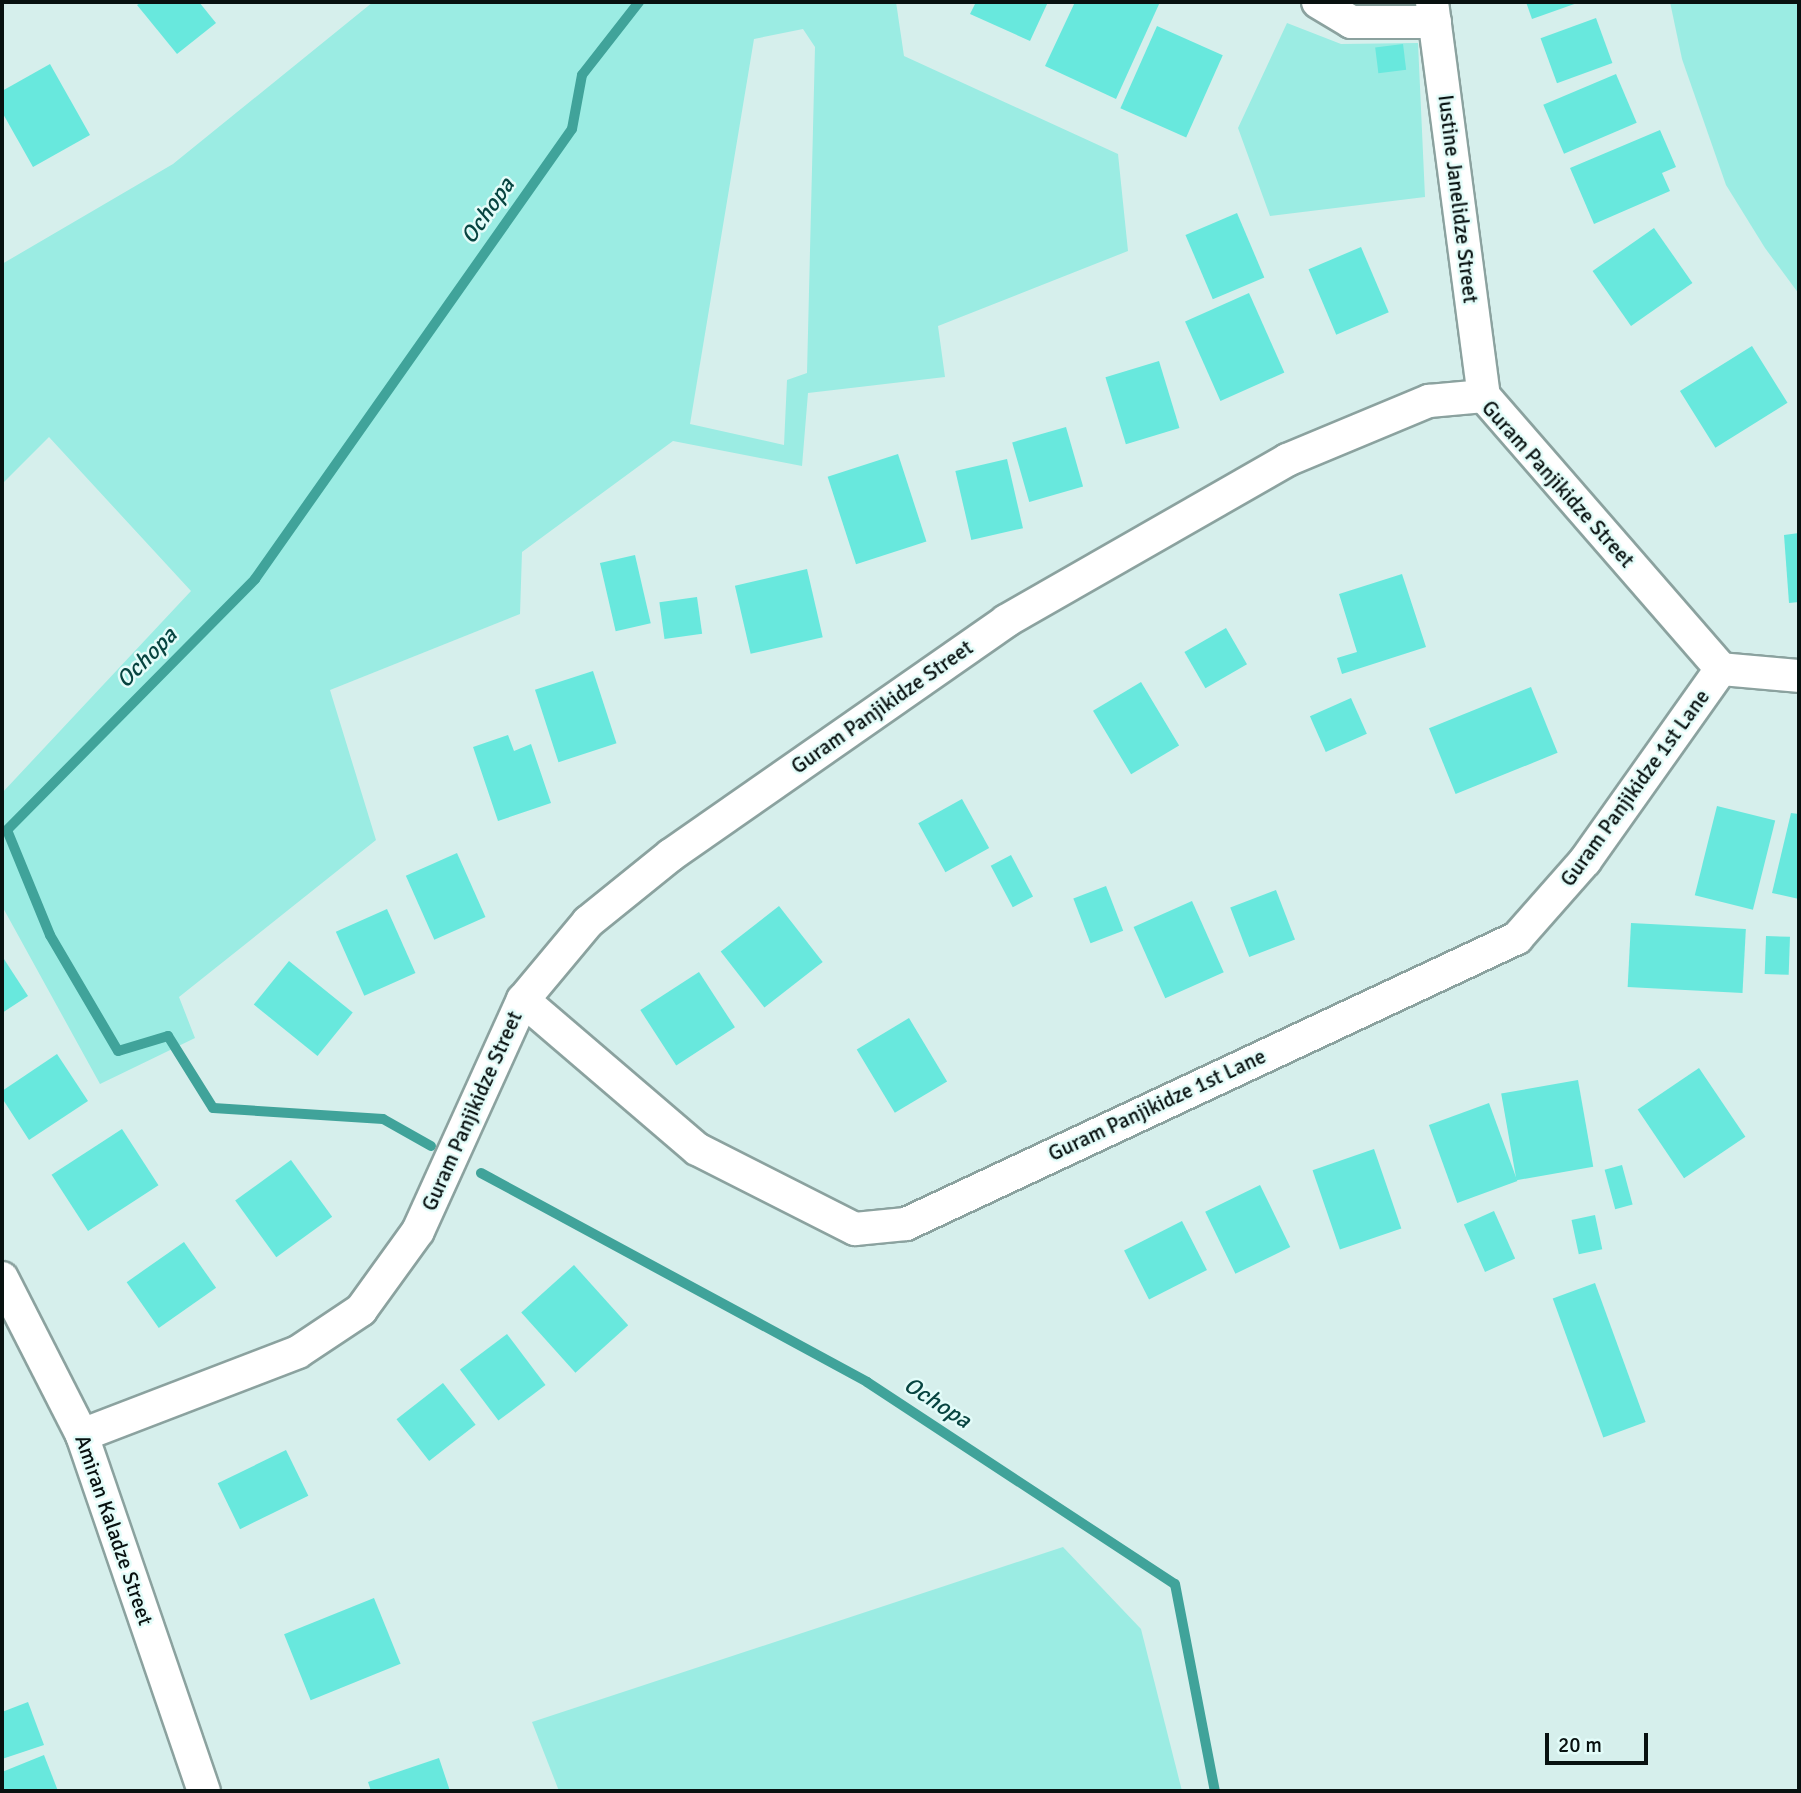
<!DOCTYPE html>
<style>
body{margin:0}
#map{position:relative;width:1801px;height:1793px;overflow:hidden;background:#d6efec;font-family:Signika,sans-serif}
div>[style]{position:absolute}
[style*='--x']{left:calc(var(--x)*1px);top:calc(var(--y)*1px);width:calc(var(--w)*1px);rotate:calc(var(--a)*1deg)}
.green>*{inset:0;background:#9bece3}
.stream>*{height:10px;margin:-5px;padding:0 5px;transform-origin:5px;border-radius:5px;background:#40a39a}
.building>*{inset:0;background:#68e8dd;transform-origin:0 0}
.roads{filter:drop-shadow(2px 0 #8ba29f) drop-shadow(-2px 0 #8ba29f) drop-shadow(0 2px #8ba29f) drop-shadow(0 -2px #8ba29f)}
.minor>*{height:32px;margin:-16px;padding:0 16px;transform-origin:16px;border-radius:16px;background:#fff}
span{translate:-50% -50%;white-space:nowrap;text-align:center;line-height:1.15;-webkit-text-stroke:5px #e3fcf9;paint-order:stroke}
.street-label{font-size:21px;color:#081110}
.water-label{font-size:23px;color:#074440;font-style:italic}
.frame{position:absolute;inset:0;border:4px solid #081110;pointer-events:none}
.scale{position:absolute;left:1545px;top:1733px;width:103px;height:32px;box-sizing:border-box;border:4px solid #081110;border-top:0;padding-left:9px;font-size:21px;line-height:24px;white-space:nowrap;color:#081110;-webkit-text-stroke:5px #e3fcf9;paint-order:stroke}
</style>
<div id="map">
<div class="green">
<i style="clip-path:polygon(evenodd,373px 2px,896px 2px,904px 56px,1118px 154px,1128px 251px,938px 326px,945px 377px,808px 393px,802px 466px,673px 441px,522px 552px,520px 614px,330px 690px,376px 840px,179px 997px,195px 1038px,100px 1084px,2px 906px,2px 793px,191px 591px,49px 437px,2px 484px,2px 264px,173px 164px,373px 2px,803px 29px,815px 47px,807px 373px,787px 380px,784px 445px,690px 424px,754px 39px,803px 29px)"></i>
<i style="clip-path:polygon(1670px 2px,1799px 2px,1799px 294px,1765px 248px,1726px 185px,1682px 59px)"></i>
<i style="clip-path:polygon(1287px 23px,1341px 44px,1418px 43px,1425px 197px,1270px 216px,1238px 128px)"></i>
<i style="clip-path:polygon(1063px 1547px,1141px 1629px,1182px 1791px,559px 1791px,532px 1722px)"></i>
</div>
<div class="stream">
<i style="--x:431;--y:1146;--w:55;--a:-150.6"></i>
<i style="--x:383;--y:1119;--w:170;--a:-176.3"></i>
<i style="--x:213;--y:1108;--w:85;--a:-122"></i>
<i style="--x:168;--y:1036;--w:52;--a:163.3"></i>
<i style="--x:118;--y:1051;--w:134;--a:-120.4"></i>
<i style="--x:50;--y:935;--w:113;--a:-112.3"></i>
<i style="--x:7;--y:830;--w:353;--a:-45.3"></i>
<i style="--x:255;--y:579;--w:550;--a:-54.84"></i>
<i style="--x:572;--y:129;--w:55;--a:-79.5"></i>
<i style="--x:582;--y:75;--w:93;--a:-52"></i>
<i style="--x:481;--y:1173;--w:439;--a:28.4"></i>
<i style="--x:867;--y:1382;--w:368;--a:33.3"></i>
<i style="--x:1175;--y:1584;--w:211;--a:79.1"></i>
</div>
<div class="building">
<i style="clip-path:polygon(142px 2px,199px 2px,216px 23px,177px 54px,137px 5px)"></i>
<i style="clip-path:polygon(976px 2px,1048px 2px,1030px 41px,970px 14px)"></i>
<i style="clip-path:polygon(1075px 2px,1160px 2px,1116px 99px,1045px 66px)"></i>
<i style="clip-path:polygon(1526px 2px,1580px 2px,1532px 19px)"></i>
<i style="left:1596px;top:18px;width:48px;height:59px;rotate:70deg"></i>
<i style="left:1157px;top:26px;width:72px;height:90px;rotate:24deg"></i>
<i style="left:1403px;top:44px;width:26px;height:28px;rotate:83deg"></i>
<i style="clip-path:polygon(50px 64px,90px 135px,33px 167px,2px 112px,2px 91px)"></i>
<i style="left:1616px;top:74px;width:53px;height:79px;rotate:67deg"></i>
<i style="clip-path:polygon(1660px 130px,1676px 167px,1662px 173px,1670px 191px,1594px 224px,1570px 168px)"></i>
<i style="left:1237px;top:213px;width:70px;height:56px;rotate:67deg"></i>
<i style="left:1654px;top:228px;width:67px;height:75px;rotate:55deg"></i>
<i style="left:1361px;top:247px;width:71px;height:57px;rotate:67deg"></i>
<i style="left:1249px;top:293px;width:87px;height:70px;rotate:66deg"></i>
<i style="left:1752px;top:346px;width:67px;height:85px;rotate:58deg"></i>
<i style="left:1159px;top:361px;width:70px;height:56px;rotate:73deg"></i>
<i style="left:1066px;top:427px;width:62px;height:56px;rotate:74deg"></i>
<i style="left:898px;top:454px;width:92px;height:74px;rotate:72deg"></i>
<i style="left:1007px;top:459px;width:71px;height:53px;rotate:77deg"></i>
<i style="clip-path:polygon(1799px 533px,1799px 602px,1789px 603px,1784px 535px)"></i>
<i style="left:635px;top:555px;width:70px;height:36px;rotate:77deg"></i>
<i style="left:807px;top:569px;width:70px;height:74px;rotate:77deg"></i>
<i style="clip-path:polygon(1402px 574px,1426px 647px,1342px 674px,1337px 658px,1357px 652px,1339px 594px)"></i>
<i style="left:697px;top:597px;width:37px;height:38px;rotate:82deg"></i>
<i style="left:1226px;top:628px;width:42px;height:48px;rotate:60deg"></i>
<i style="left:593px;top:671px;width:76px;height:61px;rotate:72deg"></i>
<i style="left:1141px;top:682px;width:74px;height:56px;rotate:59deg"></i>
<i style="left:1531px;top:687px;width:71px;height:110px;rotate:68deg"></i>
<i style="left:1351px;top:698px;width:39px;height:45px;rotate:66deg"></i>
<i style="clip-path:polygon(508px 735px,514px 751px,531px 744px,551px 803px,498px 821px,473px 747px)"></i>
<i style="left:962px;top:799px;width:56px;height:50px;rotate:61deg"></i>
<i style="left:1717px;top:806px;width:60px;height:92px;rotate:14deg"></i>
<i style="clip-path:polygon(1791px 813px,1799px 814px,1799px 899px,1772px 893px)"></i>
<i style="left:457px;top:853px;width:70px;height:56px;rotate:66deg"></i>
<i style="left:1011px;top:855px;width:47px;height:23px;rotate:62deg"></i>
<i style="left:1106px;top:886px;width:48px;height:35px;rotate:69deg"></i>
<i style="left:1276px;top:890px;width:53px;height:49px;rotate:69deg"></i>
<i style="left:1192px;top:901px;width:78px;height:64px;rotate:66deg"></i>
<i style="left:779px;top:906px;width:71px;height:74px;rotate:52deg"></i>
<i style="left:387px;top:909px;width:70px;height:56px;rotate:66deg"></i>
<i style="left:1631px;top:923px;width:115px;height:64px;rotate:3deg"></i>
<i style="left:1766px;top:936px;width:24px;height:38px;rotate:2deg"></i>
<i style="clip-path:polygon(2px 956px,28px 996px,2px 1013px)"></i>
<i style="left:289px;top:961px;width:82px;height:56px;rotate:39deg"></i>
<i style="left:699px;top:972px;width:66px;height:70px;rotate:57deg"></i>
<i style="left:909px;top:1018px;width:74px;height:61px;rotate:59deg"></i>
<i style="clip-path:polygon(57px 1054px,88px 1101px,29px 1140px,2px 1098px,2px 1091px)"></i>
<i style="left:1699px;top:1068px;width:83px;height:74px;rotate:56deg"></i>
<i style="left:1578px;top:1080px;width:88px;height:78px;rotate:80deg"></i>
<i style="left:1489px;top:1103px;width:83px;height:64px;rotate:70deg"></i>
<i style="left:122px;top:1129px;width:67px;height:84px;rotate:57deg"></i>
<i style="left:1374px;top:1149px;width:84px;height:65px;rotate:71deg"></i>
<i style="left:291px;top:1160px;width:70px;height:69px;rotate:54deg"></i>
<i style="left:1622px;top:1165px;width:41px;height:18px;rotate:75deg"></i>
<i style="left:1260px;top:1185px;width:69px;height:61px;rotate:64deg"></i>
<i style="left:1494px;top:1211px;width:52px;height:33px;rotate:66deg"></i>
<i style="left:1595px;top:1215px;width:35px;height:24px;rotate:78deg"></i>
<i style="left:1182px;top:1221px;width:55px;height:65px;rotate:63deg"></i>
<i style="left:184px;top:1242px;width:56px;height:70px;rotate:55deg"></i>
<i style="left:574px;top:1265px;width:81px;height:71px;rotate:48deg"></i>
<i style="left:1595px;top:1283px;width:148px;height:45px;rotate:70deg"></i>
<i style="left:507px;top:1334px;width:64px;height:59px;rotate:53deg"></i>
<i style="left:443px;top:1383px;width:53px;height:59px;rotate:52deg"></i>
<i style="left:286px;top:1450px;width:51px;height:76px;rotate:64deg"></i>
<i style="left:374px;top:1598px;width:71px;height:97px;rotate:68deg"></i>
<i style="clip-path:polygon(28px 1702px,44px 1745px,2px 1759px,2px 1712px)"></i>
<i style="clip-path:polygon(44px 1755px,58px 1791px,2px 1791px,2px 1772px)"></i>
<i style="clip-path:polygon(439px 1758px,450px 1791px,371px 1791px,368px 1782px)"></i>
</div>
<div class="roads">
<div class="minor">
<i style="--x:1318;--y:2;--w:39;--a:31"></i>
<i style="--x:1351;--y:22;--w:84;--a:0"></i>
<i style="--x:1432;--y:2;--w:397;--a:82.5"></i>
<i style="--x:1484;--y:396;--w:362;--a:49"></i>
<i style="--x:1721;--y:669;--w:78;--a:5.1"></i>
<i style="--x:523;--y:1000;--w:229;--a:40.6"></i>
<i style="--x:697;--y:1149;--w:177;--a:26.9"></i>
<i style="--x:855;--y:1229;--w:51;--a:-5.6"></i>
<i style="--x:906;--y:1224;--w:675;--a:-25.08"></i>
<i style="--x:1517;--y:938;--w:103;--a:-48.6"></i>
<i style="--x:1585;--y:861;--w:235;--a:-54.7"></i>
<i style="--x:2;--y:1278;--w:176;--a:63"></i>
<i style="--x:82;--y:1435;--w:376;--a:71.1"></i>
<i style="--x:82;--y:1435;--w:231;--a:-21"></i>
<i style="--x:298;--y:1352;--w:76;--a:-33.7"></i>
<i style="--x:361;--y:1310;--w:97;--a:-54.2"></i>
<i style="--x:418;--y:1231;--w:254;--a:-65.6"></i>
<i style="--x:523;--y:1000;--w:102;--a:-50.2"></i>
<i style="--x:588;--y:922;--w:107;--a:-38.9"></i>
<i style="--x:671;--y:855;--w:409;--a:-34.9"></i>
<i style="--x:1006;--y:621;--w:324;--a:-29.8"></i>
<i style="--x:1287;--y:460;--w:154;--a:-22.6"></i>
<i style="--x:1429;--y:401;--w:55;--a:-5.2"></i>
</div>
</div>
<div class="street-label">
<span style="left:1458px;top:199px;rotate:83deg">Iustine Janelidze Street</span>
<span style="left:1558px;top:484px;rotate:48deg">Guram Panjikidze Street</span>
<span style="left:882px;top:707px;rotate:-35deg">Guram Panjikidze Street</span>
<span style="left:1635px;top:788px;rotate:-54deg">Guram Panjikidze 1st Lane</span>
<span style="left:1157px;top:1105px;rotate:-25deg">Guram Panjikidze 1st Lane</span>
<span style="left:472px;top:1111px;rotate:-66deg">Guram Panjikidze Street</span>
<span style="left:114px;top:1530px;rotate:71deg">Amiran Kaladze Street</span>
</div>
<div class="water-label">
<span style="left:488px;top:211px;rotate:-55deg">Ochopa</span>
<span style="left:147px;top:658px;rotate:-45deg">Ochopa</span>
<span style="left:937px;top:1403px;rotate:33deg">Ochopa</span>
</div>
<div class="frame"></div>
<div class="scale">20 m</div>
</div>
